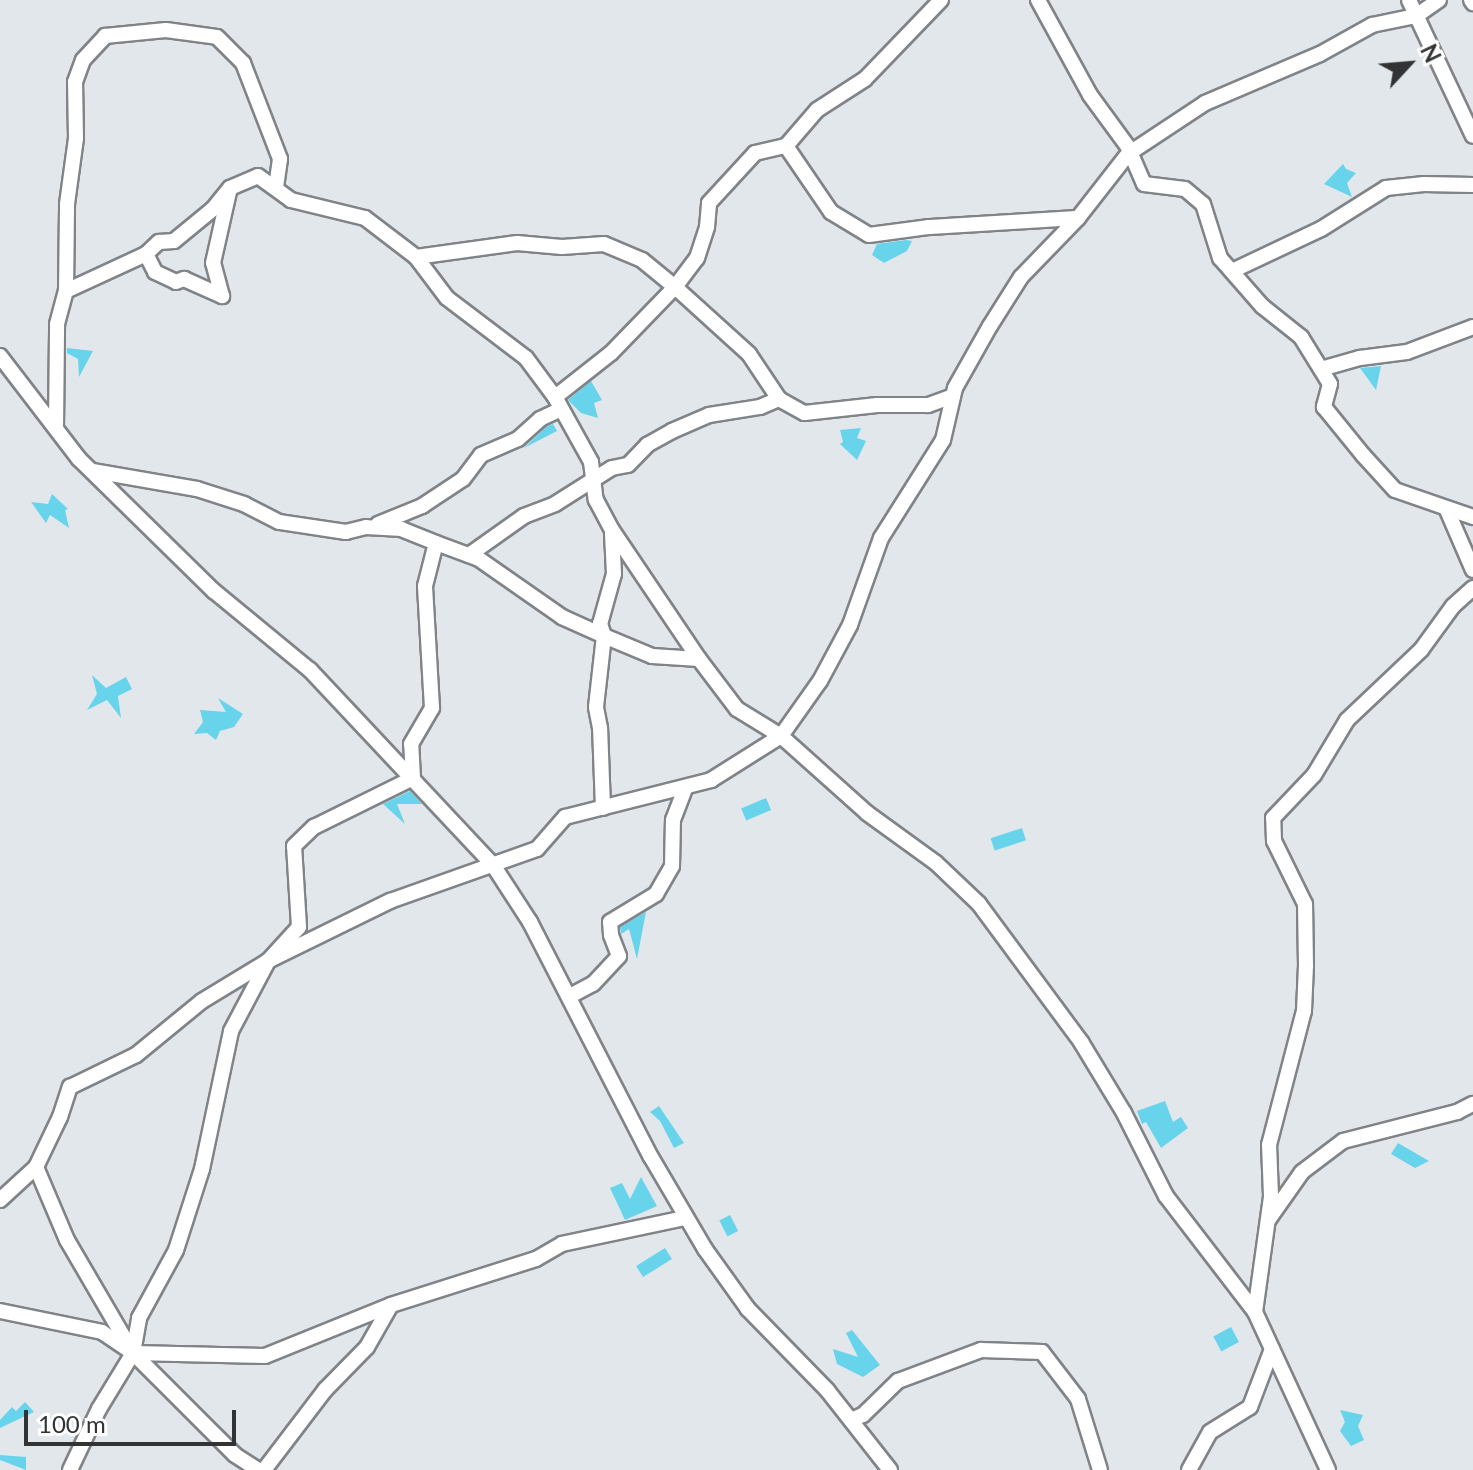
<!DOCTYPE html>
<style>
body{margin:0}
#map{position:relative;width:1473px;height:1470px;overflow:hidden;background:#e2e7eb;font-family:Lato,sans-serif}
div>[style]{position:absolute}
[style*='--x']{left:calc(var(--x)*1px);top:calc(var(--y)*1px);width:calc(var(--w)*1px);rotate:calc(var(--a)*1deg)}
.building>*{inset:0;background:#67d4ec;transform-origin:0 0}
.roads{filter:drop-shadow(2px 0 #808488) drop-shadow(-2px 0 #808488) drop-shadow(0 2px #808488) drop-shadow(0 -2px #808488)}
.minor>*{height:14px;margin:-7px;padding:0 7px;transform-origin:7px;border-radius:7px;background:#fff}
span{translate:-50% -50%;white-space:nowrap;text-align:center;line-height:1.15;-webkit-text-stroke:7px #fff;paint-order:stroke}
.north{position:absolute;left:1369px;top:24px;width:80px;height:80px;-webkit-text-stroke:6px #fff;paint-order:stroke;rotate:64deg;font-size:22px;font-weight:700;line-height:32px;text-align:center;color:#313335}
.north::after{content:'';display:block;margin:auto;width:28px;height:36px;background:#313335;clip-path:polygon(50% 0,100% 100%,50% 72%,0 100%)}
.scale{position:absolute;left:24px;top:1410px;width:212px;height:36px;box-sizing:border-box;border:4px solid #313335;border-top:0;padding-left:10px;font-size:24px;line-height:28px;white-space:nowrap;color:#313335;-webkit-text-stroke:6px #fff;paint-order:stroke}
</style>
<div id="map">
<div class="building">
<i style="clip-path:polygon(1343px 164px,1346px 169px,1356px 173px,1347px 183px,1352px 197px,1324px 184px)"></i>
<i style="clip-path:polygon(906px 240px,912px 241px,907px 251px,884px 263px,872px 255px,877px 244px)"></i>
<i style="clip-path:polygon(67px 348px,93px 351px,79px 377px,78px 359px,67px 353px)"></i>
<i style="clip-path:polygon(1381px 366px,1376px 390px,1360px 368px)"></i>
<i style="clip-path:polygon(591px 381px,602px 400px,594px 403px,598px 418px,581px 413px,568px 400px)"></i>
<i style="clip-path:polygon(553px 424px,557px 431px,524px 448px,546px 427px)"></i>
<i style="clip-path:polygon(861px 428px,857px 438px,866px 441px,857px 460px,840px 444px,843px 442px,840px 430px)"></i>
<i style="clip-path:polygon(52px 494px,68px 509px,65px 510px,69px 528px,50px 515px,46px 523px,31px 502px,48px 504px)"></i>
<i style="clip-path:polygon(92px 675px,106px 688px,126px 677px,132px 689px,118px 696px,121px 718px,107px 700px,87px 710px,97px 694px)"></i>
<i style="clip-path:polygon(218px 698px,243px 714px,234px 727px,220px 731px,216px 740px,207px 733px,194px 734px,203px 722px,200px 710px,226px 712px)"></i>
<i style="clip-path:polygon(410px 791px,422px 804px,397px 804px,405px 824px,383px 804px)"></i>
<i style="left:766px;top:798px;width:13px;height:27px;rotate:67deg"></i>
<i style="left:1022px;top:828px;width:13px;height:33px;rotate:72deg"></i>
<i style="clip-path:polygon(646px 912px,637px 959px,629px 929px,621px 934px,620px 927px)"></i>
<i style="clip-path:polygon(1165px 1101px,1173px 1122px,1181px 1117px,1188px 1128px,1161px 1148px,1146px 1122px,1142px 1124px,1137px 1111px)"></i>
<i style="clip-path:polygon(659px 1106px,684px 1143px,674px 1148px,660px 1121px,650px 1112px)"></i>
<i style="clip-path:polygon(1398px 1143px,1429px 1161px,1415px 1168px,1391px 1154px)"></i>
<i style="clip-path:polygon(641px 1177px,657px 1206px,625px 1220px,610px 1188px,622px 1183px,630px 1199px)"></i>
<i style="left:730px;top:1215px;width:18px;height:12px;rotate:63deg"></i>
<i style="left:665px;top:1248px;width:13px;height:34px;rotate:58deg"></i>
<i style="left:1231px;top:1327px;width:17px;height:20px;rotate:62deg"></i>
<i style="clip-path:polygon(852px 1330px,880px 1365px,863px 1377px,837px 1364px,833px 1349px,858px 1357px,846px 1333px)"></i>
<i style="clip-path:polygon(25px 1402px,34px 1412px,0 1428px,0 1420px,12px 1407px,16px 1411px)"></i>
<i style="clip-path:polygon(1340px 1410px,1363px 1415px,1358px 1426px,1364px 1440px,1351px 1446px,1340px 1431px,1345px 1422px)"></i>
<i style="clip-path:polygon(0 1455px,26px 1457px,26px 1470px,0 1460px)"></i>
</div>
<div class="roads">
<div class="minor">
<i style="--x:941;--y:0;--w:110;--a:133.9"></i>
<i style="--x:865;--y:79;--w:57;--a:147.1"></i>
<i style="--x:817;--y:110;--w:48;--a:130.7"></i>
<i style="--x:786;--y:146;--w:80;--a:55.7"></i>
<i style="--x:831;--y:212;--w:44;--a:31.2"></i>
<i style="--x:869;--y:235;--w:61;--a:-7.6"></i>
<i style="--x:929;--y:227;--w:149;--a:-3.5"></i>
<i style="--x:1038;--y:0;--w:108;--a:61.3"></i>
<i style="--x:1090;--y:95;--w:64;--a:53.8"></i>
<i style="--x:1128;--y:147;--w:40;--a:66.6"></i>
<i style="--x:1144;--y:184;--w:41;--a:7"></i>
<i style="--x:1185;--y:189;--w:23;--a:40"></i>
<i style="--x:1203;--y:204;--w:57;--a:72.5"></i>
<i style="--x:1220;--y:258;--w:64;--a:48.8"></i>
<i style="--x:1262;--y:306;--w:50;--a:38.5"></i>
<i style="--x:1301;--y:337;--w:55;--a:58.3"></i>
<i style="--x:1330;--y:384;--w:24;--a:105"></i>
<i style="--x:1324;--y:407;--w:62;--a:50.9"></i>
<i style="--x:1363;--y:455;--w:47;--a:47.6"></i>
<i style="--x:1395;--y:490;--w:83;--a:19.1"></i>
<i style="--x:1409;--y:0;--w:150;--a:64.8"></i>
<i style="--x:1471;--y:0;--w:4;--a:56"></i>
<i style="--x:146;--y:254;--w:20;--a:63"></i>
<i style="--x:155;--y:272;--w:23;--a:25"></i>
<i style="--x:176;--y:282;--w:9;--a:-21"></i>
<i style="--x:184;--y:279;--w:42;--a:24.1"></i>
<i style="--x:222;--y:296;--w:34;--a:-105"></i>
<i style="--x:213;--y:263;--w:73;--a:-77.3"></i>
<i style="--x:416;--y:257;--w:102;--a:-7.9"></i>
<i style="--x:517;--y:243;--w:45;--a:5.1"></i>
<i style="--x:562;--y:247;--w:42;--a:-4.1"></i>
<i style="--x:604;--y:244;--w:41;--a:22.8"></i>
<i style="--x:642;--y:260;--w:43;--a:39.3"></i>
<i style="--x:675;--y:287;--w:36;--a:-53"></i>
<i style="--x:697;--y:258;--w:33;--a:-72"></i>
<i style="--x:707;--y:227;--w:24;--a:-85"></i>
<i style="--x:709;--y:203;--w:68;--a:-47.4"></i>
<i style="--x:755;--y:153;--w:32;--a:-13"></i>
<i style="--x:1232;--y:271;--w:98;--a:-25.3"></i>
<i style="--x:1321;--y:229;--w:77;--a:-32.2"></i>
<i style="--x:1386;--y:188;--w:38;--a:-6"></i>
<i style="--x:1424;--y:184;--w:49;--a:1.2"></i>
<i style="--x:66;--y:291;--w:87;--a:-89.3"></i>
<i style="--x:67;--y:204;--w:67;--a:-82.2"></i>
<i style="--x:76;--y:138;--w:56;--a:-91"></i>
<i style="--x:75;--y:82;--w:23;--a:-70"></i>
<i style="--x:83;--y:60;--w:33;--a:-47"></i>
<i style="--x:105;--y:36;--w:61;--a:-5.6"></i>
<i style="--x:166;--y:30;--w:51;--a:7.8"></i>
<i style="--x:217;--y:37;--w:37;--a:45"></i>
<i style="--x:243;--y:63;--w:103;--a:68.9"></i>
<i style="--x:280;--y:159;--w:27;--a:98"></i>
<i style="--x:0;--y:356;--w:130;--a:52.5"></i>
<i style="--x:79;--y:459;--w:189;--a:44.4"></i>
<i style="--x:214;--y:591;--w:124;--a:39.5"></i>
<i style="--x:310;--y:670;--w:267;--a:46.8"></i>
<i style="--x:493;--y:865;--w:68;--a:57"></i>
<i style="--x:530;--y:922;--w:264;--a:62.8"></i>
<i style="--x:651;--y:1157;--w:107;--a:59.6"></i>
<i style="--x:705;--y:1249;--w:74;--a:54.4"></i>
<i style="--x:748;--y:1309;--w:113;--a:45.7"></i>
<i style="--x:827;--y:1390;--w:102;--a:51.8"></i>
<i style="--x:1321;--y:369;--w:41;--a:-15.8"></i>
<i style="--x:1360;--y:358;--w:47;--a:-7.3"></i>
<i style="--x:1407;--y:352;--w:71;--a:-20.7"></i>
<i style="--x:953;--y:396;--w:27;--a:160"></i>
<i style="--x:928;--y:405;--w:51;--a:180"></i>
<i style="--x:877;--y:405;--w:73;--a:173.7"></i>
<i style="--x:804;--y:413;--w:29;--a:-151"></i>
<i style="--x:779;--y:399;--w:54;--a:-123.7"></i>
<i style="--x:749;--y:354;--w:100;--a:-137.8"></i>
<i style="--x:675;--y:287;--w:92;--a:134.1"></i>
<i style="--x:611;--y:353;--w:71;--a:141.8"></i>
<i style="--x:555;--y:397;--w:74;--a:61"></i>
<i style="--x:591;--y:462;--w:38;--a:83"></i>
<i style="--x:596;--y:500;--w:34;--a:62"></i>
<i style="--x:612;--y:530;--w:156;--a:56"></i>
<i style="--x:699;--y:659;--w:63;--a:52.8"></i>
<i style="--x:737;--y:709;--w:52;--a:31.5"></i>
<i style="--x:781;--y:736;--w:115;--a:41.8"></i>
<i style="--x:867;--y:813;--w:85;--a:35.9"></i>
<i style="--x:936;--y:863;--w:59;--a:43.6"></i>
<i style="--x:979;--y:904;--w:172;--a:53.5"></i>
<i style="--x:1081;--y:1042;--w:83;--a:58.8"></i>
<i style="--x:1124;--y:1113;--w:93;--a:63.2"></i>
<i style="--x:1166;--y:1196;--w:146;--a:52.5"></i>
<i style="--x:56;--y:428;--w:104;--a:-89.4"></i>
<i style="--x:57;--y:324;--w:34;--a:-75"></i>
<i style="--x:66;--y:291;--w:88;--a:-24.8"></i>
<i style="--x:146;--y:254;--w:18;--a:-43"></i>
<i style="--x:159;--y:242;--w:15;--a:-4"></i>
<i style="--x:174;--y:241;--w:50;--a:-39.4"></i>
<i style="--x:213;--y:209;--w:27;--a:-51"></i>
<i style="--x:230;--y:188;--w:30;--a:-23"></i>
<i style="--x:258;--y:176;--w:41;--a:36"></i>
<i style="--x:291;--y:200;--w:76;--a:13.7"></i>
<i style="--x:365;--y:218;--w:64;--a:37.4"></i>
<i style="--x:416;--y:257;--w:51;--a:52.9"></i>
<i style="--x:447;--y:298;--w:99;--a:37.2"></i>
<i style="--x:526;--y:358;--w:49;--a:53.4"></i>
<i style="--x:1447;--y:510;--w:65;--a:66.6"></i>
<i style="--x:378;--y:524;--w:48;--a:-22.2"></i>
<i style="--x:422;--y:506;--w:49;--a:-33.4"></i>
<i style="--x:463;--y:479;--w:30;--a:-53"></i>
<i style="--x:481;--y:455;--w:40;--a:-23.4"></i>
<i style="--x:518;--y:439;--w:30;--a:-42"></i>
<i style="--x:540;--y:419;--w:23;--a:-25"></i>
<i style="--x:436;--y:543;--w:46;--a:20.4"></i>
<i style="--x:479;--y:559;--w:101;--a:34.9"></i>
<i style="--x:562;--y:617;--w:46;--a:24.3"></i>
<i style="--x:604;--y:636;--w:52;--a:22.6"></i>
<i style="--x:652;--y:656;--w:47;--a:3.7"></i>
<i style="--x:469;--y:555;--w:67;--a:-35.3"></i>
<i style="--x:524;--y:516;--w:33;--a:-21"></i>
<i style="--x:555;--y:504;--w:67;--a:-32.3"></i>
<i style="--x:612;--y:468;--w:16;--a:-11"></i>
<i style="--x:628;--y:465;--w:28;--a:-46"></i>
<i style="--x:647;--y:445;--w:29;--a:-29"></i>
<i style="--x:672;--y:431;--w:40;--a:-23.4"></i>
<i style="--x:709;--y:415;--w:52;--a:-8.9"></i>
<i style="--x:760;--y:407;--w:21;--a:-23"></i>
<i style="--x:603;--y:808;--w:80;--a:-92.1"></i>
<i style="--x:600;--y:728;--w:21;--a:-101"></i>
<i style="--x:596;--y:707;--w:71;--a:-83.6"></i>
<i style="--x:604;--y:636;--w:13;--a:-108"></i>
<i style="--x:600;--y:624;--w:52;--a:-74.4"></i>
<i style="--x:614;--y:574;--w:41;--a:-92.8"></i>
<i style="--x:570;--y:996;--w:26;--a:-28"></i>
<i style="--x:593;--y:984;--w:38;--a:-47"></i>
<i style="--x:619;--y:956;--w:22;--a:-111"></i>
<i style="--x:611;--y:935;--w:13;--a:-94"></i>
<i style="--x:610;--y:922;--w:54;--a:-31.3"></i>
<i style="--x:656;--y:894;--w:32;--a:-60"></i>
<i style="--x:672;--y:866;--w:46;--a:-88.8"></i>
<i style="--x:673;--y:820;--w:34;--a:-69"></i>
<i style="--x:36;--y:1167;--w:79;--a:67"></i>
<i style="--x:67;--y:1240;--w:131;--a:59.7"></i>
<i style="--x:133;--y:1353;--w:144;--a:45"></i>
<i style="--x:235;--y:1455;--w:27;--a:33"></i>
<i style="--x:0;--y:1200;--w:49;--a:-42.5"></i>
<i style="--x:36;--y:1167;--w:55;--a:-64.4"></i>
<i style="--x:60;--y:1117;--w:32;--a:-72"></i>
<i style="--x:70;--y:1087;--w:73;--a:-25.9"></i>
<i style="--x:136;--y:1055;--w:85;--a:-39.3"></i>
<i style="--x:202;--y:1001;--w:77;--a:-31.2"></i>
<i style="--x:268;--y:961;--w:136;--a:-26.2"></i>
<i style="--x:390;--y:901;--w:156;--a:-19.5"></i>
<i style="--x:537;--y:849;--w:43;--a:-48.8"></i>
<i style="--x:565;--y:817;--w:151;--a:-14.2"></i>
<i style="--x:711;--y:780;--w:83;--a:-32.2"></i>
<i style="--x:781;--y:736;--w:67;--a:-54.7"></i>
<i style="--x:820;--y:681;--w:64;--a:-61.8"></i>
<i style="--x:850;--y:625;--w:92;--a:-70.4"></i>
<i style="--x:881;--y:538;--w:116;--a:-57.7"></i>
<i style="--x:943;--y:440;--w:53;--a:-77"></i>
<i style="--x:955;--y:388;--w:71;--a:-60.6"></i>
<i style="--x:990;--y:326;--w:58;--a:-57.7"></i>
<i style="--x:1021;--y:277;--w:82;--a:-46"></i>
<i style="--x:1078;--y:218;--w:81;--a:-52"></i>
<i style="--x:1128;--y:154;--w:92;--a:-33.5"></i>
<i style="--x:1205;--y:103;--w:125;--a:-23.1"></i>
<i style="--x:1320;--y:54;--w:60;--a:-29.1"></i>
<i style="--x:1372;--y:25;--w:45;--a:-11.6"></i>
<i style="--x:1416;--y:16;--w:28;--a:-35"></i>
<i style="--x:1269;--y:1219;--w:57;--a:-54.9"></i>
<i style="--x:1302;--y:1172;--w:51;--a:-37.1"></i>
<i style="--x:1343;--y:1141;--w:118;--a:-14.3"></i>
<i style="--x:1457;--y:1112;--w:18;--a:-27"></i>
<i style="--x:0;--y:1311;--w:104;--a:11.6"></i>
<i style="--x:102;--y:1332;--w:37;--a:34"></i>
<i style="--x:133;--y:1353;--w:132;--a:1.3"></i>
<i style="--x:265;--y:1356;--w:136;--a:-22"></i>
<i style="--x:391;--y:1305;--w:152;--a:-17.6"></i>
<i style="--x:536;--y:1259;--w:30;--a:-30"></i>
<i style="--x:562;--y:1244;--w:125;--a:-12"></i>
<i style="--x:851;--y:1420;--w:13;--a:-23"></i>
<i style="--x:863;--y:1415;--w:49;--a:-44.2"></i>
<i style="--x:898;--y:1381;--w:89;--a:-20.5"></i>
<i style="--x:981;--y:1350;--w:61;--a:1.9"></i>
<i style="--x:1042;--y:1352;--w:59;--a:52.5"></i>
<i style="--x:1078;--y:1399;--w:74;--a:72.8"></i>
<i style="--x:70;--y:1470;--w:68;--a:-64.6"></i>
<i style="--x:99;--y:1409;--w:66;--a:-58.7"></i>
<i style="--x:133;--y:1353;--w:36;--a:-80"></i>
<i style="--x:139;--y:1318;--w:77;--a:-61.4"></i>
<i style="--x:176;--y:1250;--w:85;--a:-72.2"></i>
<i style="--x:202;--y:1169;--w:141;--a:-78.1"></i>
<i style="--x:231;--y:1031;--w:79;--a:-62.1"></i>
<i style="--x:268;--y:961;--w:46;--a:-47.6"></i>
<i style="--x:299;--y:927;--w:81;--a:-93.5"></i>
<i style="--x:294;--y:846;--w:28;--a:-44"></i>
<i style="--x:314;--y:827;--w:110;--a:-26.3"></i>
<i style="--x:413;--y:778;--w:34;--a:-93"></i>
<i style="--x:411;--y:744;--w:42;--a:-59.7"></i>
<i style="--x:432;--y:708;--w:122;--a:-93.3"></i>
<i style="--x:425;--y:586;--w:44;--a:-75.7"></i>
<i style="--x:436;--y:543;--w:37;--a:-158"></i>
<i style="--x:402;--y:529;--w:36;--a:-177"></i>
<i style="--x:366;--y:527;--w:21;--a:166"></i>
<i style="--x:346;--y:532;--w:68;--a:-171.5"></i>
<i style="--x:279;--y:522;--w:39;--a:-153"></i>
<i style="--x:244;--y:504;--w:49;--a:-162.3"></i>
<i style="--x:197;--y:489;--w:106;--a:-170.2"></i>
<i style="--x:264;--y:1470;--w:101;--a:-52.7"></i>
<i style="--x:325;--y:1390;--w:60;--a:-45.7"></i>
<i style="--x:367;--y:1347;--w:48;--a:-60.3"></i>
<i style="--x:1189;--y:1470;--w:43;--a:-61.1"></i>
<i style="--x:1210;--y:1432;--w:47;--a:-32"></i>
<i style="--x:1250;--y:1407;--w:62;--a:-69.2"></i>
<i style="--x:1328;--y:1470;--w:174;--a:-114.8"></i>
<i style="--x:1255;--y:1312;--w:117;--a:-82.1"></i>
<i style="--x:1271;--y:1196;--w:51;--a:-92.2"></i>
<i style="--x:1269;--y:1145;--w:138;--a:-75.4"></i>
<i style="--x:1304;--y:1011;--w:45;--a:-87.5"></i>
<i style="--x:1306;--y:966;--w:62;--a:-90.9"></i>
<i style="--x:1305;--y:904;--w:70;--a:-116.2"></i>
<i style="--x:1274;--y:841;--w:23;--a:-92"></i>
<i style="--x:1273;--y:818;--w:59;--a:-46.4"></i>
<i style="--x:1314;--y:775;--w:64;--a:-59"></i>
<i style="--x:1347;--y:720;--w:102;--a:-43.4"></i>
<i style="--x:1421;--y:650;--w:54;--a:-54"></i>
<i style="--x:1453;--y:606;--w:27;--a:-42"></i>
</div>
</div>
<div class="north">N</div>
<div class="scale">100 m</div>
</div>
